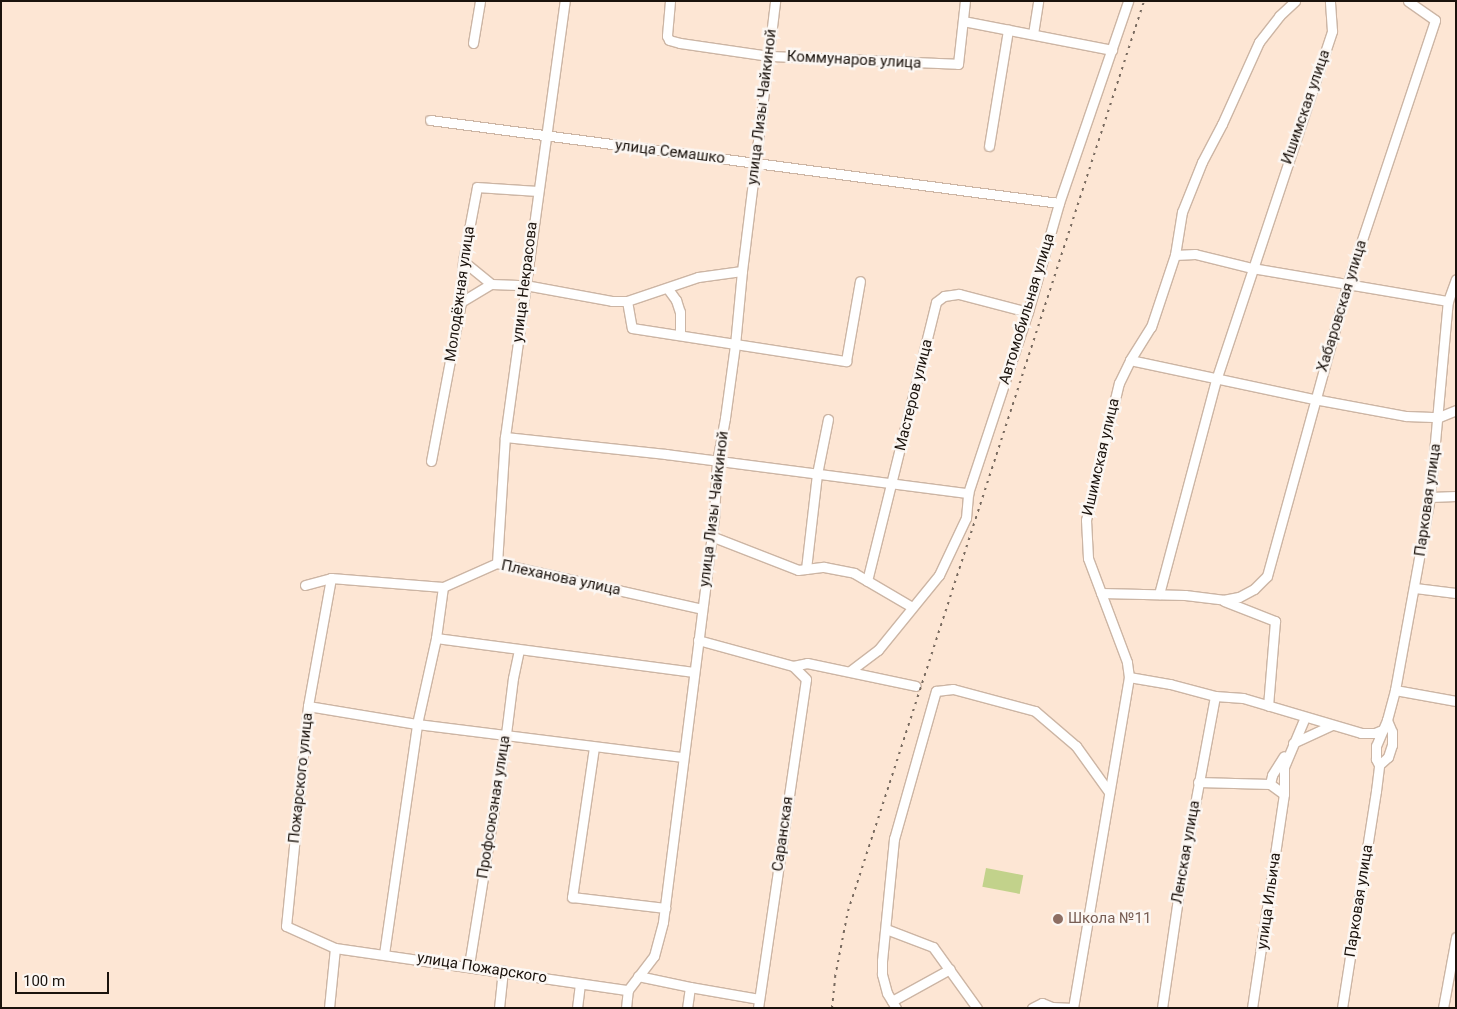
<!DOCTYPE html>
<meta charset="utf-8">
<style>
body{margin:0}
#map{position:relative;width:1457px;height:1009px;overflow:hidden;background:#fde6d4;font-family:Roboto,sans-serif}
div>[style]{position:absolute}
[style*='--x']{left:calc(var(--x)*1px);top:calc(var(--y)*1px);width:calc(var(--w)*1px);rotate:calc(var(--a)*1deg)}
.green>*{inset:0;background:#c2d28b;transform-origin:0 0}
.roads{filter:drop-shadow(1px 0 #ccb5a4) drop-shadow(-1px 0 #ccb5a4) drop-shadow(0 1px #ccb5a4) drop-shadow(0 -1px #ccb5a4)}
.minor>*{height:9px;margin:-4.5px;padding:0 4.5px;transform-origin:4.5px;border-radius:4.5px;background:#fff}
.rail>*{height:2px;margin-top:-1px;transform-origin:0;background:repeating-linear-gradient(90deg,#796b60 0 2.5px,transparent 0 7.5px)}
.dots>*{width:14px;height:14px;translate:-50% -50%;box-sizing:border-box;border:2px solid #fcf7f3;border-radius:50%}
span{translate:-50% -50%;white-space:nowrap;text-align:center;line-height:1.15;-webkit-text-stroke:5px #fcf7f3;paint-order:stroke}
.street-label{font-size:15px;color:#1b130d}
.education-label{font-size:15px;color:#785e54}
.left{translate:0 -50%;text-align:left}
.frame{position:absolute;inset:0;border:2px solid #1b130d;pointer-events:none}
.scale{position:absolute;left:15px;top:972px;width:94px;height:22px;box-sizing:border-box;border:2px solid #1b130d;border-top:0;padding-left:6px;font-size:15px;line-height:18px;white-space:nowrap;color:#1b130d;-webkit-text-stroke:4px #fcf7f3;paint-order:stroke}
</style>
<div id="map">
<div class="green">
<i style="left:986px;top:868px;width:38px;height:19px;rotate:11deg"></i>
</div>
<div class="roads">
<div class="minor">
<i style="--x:670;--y:1;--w:35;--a:95"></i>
<i style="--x:667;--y:36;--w:4;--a:63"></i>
<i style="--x:669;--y:40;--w:11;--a:15"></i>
<i style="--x:680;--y:43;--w:90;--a:8.3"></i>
<i style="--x:769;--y:56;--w:189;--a:2.4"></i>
<i style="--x:958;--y:64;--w:63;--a:-83.7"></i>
<i style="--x:963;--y:21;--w:152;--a:11"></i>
<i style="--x:1033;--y:34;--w:33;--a:-81"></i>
<i style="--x:473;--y:43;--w:43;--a:-80.5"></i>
<i style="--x:430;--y:120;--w:634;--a:7.52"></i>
<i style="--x:989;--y:146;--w:118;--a:-80.7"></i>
<i style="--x:1175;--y:255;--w:44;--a:-80.8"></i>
<i style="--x:1182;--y:212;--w:54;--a:-68.2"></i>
<i style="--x:1202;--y:162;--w:43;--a:-62.2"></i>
<i style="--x:1222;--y:124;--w:90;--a:-65.7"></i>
<i style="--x:1259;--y:42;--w:33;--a:-52"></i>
<i style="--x:1279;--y:16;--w:22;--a:-43"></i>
<i style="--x:463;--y:261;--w:36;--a:39"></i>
<i style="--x:668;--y:289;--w:14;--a:54"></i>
<i style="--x:676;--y:300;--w:13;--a:72"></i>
<i style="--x:680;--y:312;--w:22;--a:90"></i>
<i style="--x:627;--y:301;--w:27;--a:80"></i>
<i style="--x:632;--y:328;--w:217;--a:8.8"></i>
<i style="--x:846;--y:361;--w:81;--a:-80.1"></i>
<i style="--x:461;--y:302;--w:35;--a:-31"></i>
<i style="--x:491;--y:284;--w:34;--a:2"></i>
<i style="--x:525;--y:285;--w:88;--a:10.4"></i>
<i style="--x:612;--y:301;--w:15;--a:0"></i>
<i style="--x:627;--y:301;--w:75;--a:-18.7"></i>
<i style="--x:698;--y:277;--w:44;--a:-7.8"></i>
<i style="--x:1130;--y:360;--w:188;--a:12"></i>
<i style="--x:1314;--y:399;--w:94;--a:10.5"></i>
<i style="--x:1406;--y:416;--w:33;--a:2"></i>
<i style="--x:1439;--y:417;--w:18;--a:-22"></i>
<i style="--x:505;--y:437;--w:162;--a:6"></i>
<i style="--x:666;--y:454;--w:305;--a:7.4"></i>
<i style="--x:431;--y:461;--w:162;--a:-79.3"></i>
<i style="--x:461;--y:302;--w:41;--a:-87.2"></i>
<i style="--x:463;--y:261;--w:75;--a:-79.3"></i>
<i style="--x:477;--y:187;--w:60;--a:3.8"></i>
<i style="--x:1430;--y:497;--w:26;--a:-2"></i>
<i style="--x:711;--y:536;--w:93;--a:21.3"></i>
<i style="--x:798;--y:570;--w:26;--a:-7"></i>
<i style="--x:824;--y:567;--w:31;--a:11"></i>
<i style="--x:854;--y:573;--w:67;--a:30.4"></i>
<i style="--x:497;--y:563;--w:126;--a:-86.4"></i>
<i style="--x:505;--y:437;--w:440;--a:-82.2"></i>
<i style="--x:806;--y:569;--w:96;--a:-83.4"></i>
<i style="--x:817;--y:474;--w:56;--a:-78.7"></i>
<i style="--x:331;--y:578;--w:130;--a:100.2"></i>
<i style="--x:308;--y:706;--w:221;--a:95.7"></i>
<i style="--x:286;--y:926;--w:54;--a:24.2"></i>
<i style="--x:335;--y:948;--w:296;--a:8.2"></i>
<i style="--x:867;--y:581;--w:287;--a:-76.1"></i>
<i style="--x:936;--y:302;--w:10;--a:-37"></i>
<i style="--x:944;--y:296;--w:15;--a:-8"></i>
<i style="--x:959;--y:294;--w:71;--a:14.6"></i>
<i style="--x:305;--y:585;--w:27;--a:-15"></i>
<i style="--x:331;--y:578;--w:112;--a:4.6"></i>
<i style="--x:443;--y:587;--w:59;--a:-24"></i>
<i style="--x:497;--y:563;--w:210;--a:12.6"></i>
<i style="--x:1415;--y:588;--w:41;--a:7"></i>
<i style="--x:1101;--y:593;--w:84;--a:1.4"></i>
<i style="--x:1185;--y:595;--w:38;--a:7"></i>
<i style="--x:1223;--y:600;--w:16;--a:-11"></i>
<i style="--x:1239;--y:597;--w:17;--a:-28"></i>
<i style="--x:1254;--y:589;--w:18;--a:-45"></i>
<i style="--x:1267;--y:576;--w:302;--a:-74.6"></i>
<i style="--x:1347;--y:285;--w:279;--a:-71.6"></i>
<i style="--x:1435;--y:20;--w:33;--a:-145"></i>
<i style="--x:1159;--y:594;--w:221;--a:-75.1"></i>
<i style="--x:1216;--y:380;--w:368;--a:-71.6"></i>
<i style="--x:1332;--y:31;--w:30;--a:-94"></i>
<i style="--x:1224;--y:601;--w:55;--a:21.4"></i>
<i style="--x:1275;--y:621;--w:85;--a:94.7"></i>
<i style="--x:436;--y:638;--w:260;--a:7.5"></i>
<i style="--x:698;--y:640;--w:98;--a:15.3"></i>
<i style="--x:793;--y:666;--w:14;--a:-12"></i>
<i style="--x:807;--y:663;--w:111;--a:11.9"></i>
<i style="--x:850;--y:671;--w:35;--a:-37"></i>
<i style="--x:878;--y:650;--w:97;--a:-50.9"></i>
<i style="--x:939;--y:575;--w:63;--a:-64.7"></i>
<i style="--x:966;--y:518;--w:25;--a:-85"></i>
<i style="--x:968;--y:493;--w:191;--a:-71.7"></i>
<i style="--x:1028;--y:312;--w:113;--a:-74.1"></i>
<i style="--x:1059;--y:203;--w:213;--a:-71.1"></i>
<i style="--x:1129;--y:677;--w:42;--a:9.7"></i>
<i style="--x:1170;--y:684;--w:47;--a:14.9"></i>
<i style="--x:1215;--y:696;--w:28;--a:4"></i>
<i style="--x:1243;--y:698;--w:123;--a:16.5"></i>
<i style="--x:1361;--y:733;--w:14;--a:0"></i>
<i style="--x:1375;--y:733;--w:8;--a:-23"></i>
<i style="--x:1395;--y:690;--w:62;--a:10.2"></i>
<i style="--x:308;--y:706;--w:110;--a:9.4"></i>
<i style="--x:417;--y:724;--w:268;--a:7.1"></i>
<i style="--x:1293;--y:743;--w:43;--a:-24.8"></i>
<i style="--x:594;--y:747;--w:152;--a:98.3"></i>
<i style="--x:572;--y:897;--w:94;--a:6.7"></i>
<i style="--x:1379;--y:765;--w:12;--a:-42"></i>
<i style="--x:1388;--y:757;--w:13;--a:-72"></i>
<i style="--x:1392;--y:745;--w:13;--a:-90"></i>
<i style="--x:1392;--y:732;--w:13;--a:-113"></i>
<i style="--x:1198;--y:782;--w:72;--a:1.6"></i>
<i style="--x:1270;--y:784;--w:17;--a:36"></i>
<i style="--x:1270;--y:784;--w:9;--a:-77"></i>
<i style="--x:1272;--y:775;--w:22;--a:-58"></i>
<i style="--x:886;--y:929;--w:50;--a:21"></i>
<i style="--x:933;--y:947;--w:75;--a:54.2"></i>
<i style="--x:384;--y:954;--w:232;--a:-81.8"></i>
<i style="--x:417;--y:724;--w:88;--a:-77.5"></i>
<i style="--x:436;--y:638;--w:51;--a:-82.2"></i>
<i style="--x:469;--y:965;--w:234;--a:-80.9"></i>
<i style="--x:506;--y:734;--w:56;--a:-82.9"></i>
<i style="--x:513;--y:678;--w:29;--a:-78"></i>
<i style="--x:638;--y:976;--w:53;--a:11.9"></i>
<i style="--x:690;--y:987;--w:21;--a:98"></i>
<i style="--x:690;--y:987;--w:70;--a:9.9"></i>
<i style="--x:892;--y:1001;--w:66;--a:-28.9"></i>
<i style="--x:329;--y:1008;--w:60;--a:-84.3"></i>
<i style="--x:499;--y:1008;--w:38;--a:-84"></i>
<i style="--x:577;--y:1008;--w:24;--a:-83"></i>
<i style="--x:626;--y:1008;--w:18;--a:-84"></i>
<i style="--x:628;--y:990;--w:43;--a:-52.6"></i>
<i style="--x:654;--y:956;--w:35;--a:-75"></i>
<i style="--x:663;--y:922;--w:409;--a:-82.8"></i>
<i style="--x:714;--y:516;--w:54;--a:-86.8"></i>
<i style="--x:717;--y:462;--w:45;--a:-79.7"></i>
<i style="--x:725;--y:418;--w:74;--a:-82.2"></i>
<i style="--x:735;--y:345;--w:74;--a:-84.6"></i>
<i style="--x:742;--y:271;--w:272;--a:-83"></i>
<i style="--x:758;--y:1008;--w:332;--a:-81.7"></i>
<i style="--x:806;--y:679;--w:18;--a:-135"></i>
<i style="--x:896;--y:1008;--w:17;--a:-121"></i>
<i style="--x:887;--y:993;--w:20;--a:-105"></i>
<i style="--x:882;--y:974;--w:13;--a:-90"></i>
<i style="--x:882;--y:961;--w:123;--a:-84.4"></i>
<i style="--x:894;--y:839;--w:154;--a:-74.2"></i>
<i style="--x:936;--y:691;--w:17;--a:-7"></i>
<i style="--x:953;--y:689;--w:85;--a:15"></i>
<i style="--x:1035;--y:711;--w:54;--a:40.5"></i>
<i style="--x:1076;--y:746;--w:57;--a:54.3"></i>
<i style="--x:1032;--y:1008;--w:11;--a:-27"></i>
<i style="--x:1042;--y:1003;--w:11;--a:22"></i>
<i style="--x:1052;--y:1007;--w:21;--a:3"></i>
<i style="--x:1073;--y:1008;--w:336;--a:-80.4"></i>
<i style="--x:1129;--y:677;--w:15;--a:-98"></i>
<i style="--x:1127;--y:662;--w:111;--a:-110.6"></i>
<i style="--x:1088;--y:558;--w:38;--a:-93"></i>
<i style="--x:1086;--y:520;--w:141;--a:-76.5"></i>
<i style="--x:1119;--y:383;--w:25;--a:-64"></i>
<i style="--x:1130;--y:360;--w:39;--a:-58"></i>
<i style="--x:1151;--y:327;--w:76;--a:-71.6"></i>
<i style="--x:1175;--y:255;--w:20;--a:-3"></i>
<i style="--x:1195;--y:254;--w:59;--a:13.8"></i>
<i style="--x:1252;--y:268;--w:199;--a:9.6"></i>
<i style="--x:1162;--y:1008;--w:124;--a:-81.7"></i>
<i style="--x:1180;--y:885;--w:192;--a:-79.5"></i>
<i style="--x:1252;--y:1008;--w:216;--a:-81.5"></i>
<i style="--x:1284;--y:794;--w:27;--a:-90"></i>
<i style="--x:1284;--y:767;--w:54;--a:-67.2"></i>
<i style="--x:1342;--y:1008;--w:220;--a:-81.1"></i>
<i style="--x:1376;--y:791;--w:26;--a:-83"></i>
<i style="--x:1379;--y:765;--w:7;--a:-117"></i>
<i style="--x:1376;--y:759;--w:13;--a:-90"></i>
<i style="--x:1376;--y:746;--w:28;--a:-67"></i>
<i style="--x:1387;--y:720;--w:31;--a:-75"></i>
<i style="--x:1395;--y:690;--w:196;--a:-79.7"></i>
<i style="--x:1430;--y:497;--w:197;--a:-84.8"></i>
<i style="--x:1448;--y:301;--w:23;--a:-70"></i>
<i style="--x:1443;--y:1008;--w:72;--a:-79.6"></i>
</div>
</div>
<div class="rail">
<i style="--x:832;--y:1008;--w:31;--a:-84"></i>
<i style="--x:835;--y:977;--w:67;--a:-78.9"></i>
<i style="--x:848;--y:911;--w:957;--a:-71.98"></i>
</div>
<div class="dots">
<i style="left:1058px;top:919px;background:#8d6e63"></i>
</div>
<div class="street-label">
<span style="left:854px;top:60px;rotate:3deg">Коммунаров улица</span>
<span style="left:762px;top:107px;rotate:-83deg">улица Лизы Чайкиной</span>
<span style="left:1306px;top:107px;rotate:-71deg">Ишимская улица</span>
<span style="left:670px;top:152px;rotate:7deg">улица Семашко</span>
<span style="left:525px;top:282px;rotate:-83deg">улица Некрасова</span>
<span style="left:460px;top:294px;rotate:-82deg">Молодёжная улица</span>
<span style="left:1342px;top:306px;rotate:-73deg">Хабаровская улица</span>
<span style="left:1027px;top:309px;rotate:-73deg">Автомобильная улица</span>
<span style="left:914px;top:395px;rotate:-76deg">Мастеров улица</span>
<span style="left:1101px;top:457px;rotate:-77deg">Ишимская улица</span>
<span style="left:1428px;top:500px;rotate:-82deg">Парковая улица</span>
<span style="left:714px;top:509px;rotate:-83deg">улица Лизы Чайкиной</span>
<span style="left:561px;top:578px;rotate:12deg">Плеханова улица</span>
<span style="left:301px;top:778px;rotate:-84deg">Пожарского улица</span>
<span style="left:494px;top:807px;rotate:-81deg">Профсоюзная улица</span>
<span style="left:783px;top:834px;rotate:-82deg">Саранская</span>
<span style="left:1186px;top:852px;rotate:-80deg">Ленская улица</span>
<span style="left:1269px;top:901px;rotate:-82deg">улица Ильича</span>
<span style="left:1359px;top:901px;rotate:-81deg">Парковая улица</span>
<span style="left:482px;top:968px;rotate:9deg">улица Пожарского</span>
</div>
<div class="education-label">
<span class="left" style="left:1068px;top:919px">Школа №11</span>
</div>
<div class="frame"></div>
<div class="scale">100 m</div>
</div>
